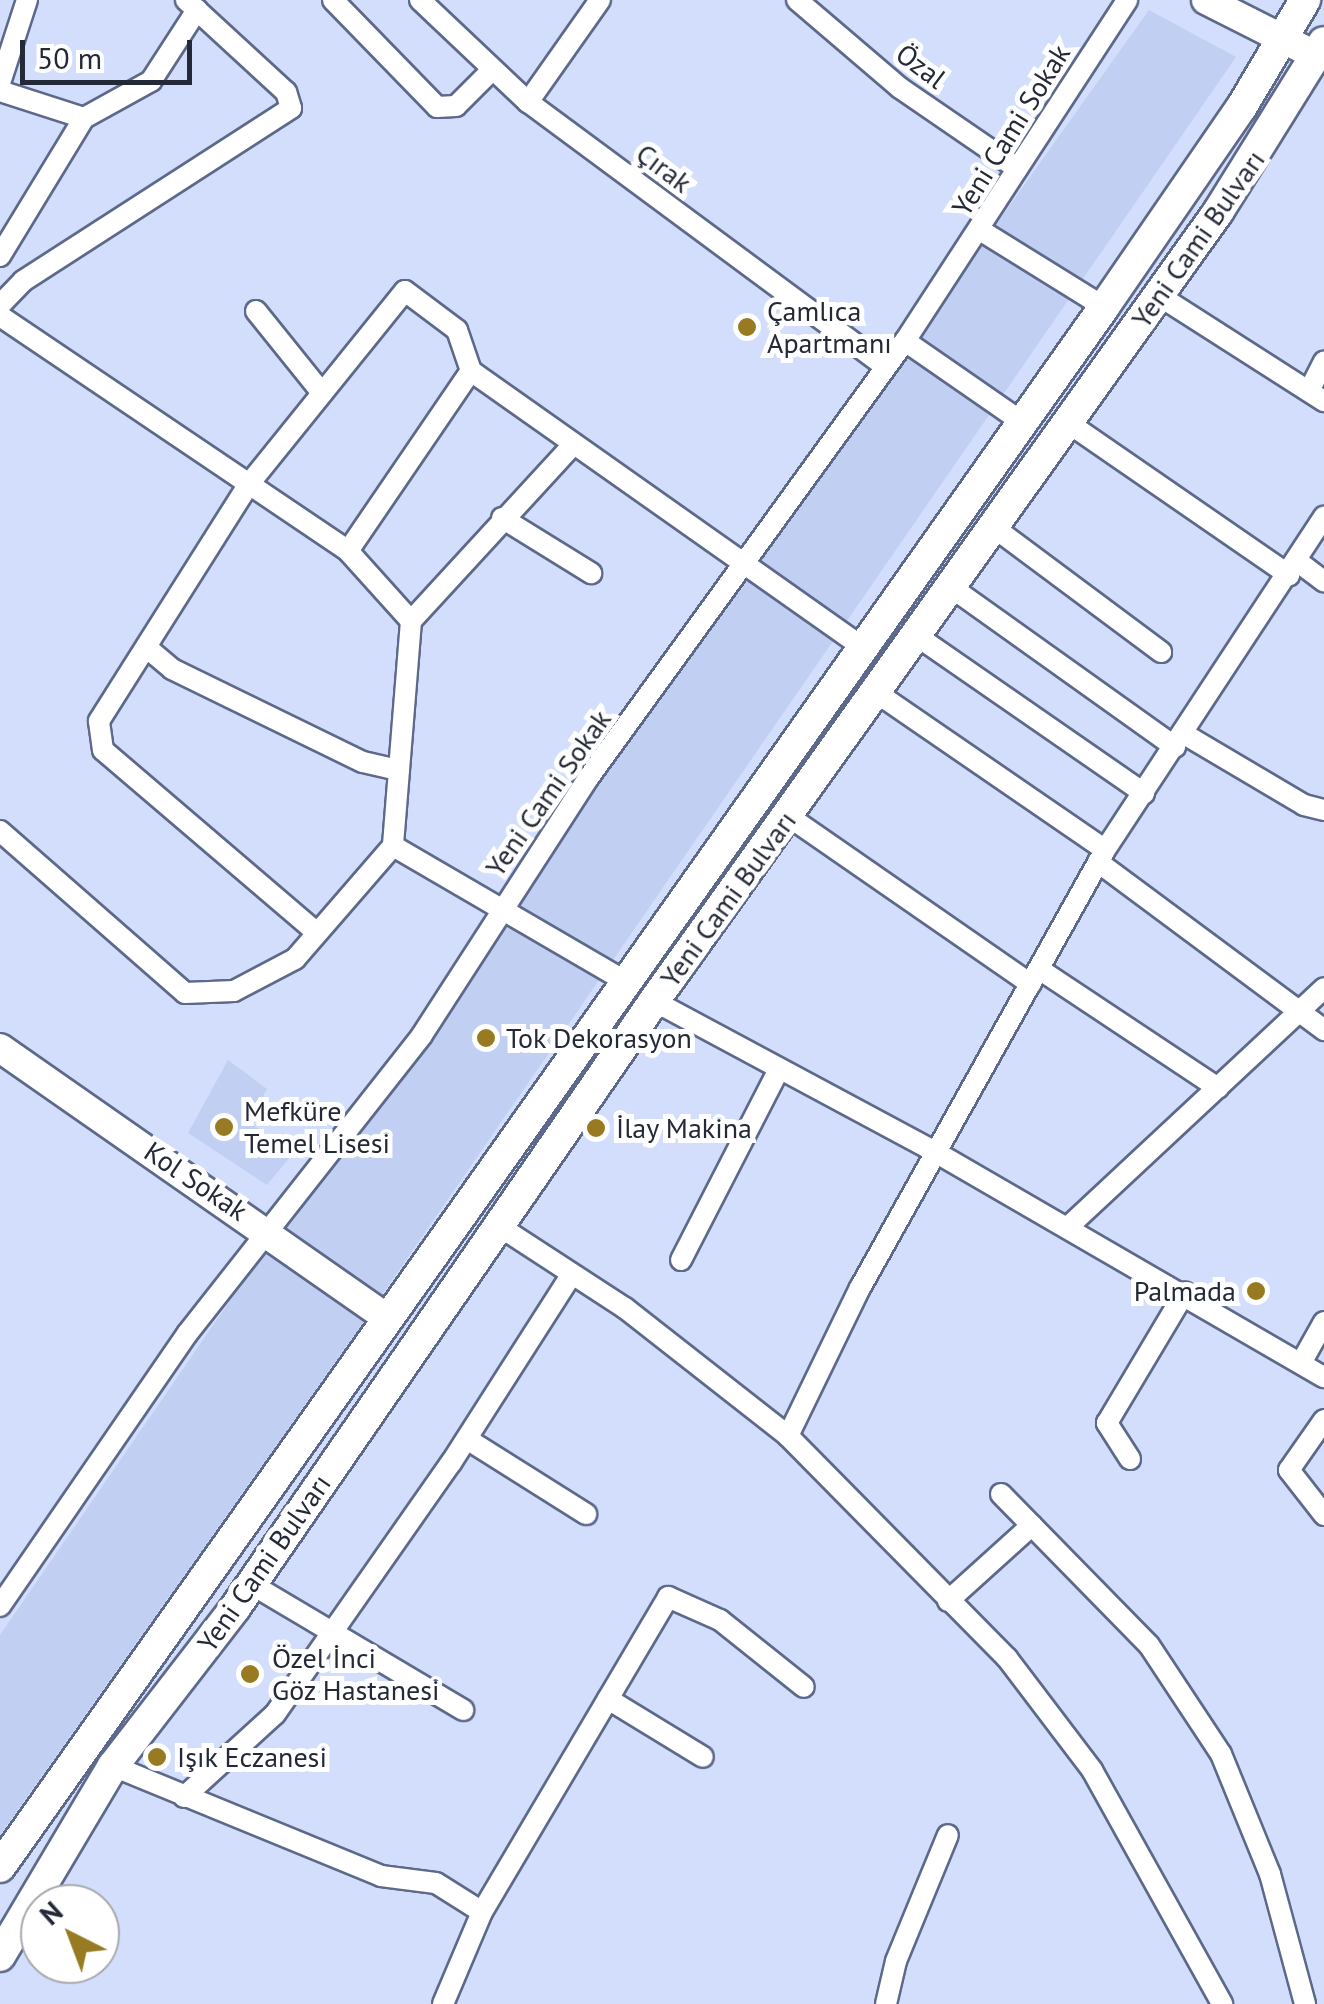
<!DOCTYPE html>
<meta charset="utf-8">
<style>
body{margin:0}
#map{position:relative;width:1324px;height:2004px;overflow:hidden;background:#d2defc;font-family:"PT Sans",sans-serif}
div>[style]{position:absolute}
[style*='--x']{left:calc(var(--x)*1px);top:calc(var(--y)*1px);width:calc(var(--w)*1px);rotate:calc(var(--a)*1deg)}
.built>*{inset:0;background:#c1cff2}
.roads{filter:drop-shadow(2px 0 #5d698a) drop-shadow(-2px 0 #5d698a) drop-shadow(0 2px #5d698a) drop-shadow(0 -2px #5d698a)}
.street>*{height:20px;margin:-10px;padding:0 10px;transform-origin:10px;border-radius:10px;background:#fff}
.secondary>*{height:28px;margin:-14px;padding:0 14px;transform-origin:14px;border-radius:14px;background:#fff}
.primary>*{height:30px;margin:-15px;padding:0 15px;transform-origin:15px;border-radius:15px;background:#fff}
.dots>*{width:28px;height:28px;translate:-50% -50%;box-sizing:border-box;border:5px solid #fff;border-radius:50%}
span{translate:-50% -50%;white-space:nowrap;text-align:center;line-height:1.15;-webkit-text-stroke:10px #fff;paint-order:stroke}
.street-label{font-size:28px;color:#232937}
.poi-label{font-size:28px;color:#232937}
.left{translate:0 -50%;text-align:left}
.right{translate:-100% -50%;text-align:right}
.north{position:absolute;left:20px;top:1884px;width:100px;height:100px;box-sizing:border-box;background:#fff;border:2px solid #a7a9af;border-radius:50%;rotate:318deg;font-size:28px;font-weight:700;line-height:40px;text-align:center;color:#232937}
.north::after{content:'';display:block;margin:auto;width:35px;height:45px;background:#987a22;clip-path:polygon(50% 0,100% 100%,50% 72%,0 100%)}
.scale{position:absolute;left:20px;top:40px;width:172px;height:45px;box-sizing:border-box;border:5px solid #232937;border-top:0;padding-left:12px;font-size:30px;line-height:35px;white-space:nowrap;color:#232937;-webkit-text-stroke:8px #fff;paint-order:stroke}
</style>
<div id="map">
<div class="built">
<i style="clip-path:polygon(1149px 10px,1236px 57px,357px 1331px,0 1835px,0 1635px,258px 1260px)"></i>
<i style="clip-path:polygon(228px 1060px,267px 1089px,249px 1121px,291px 1156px,267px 1185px,188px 1133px)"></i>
</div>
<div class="roads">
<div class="street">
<i style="--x:333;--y:0;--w:149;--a:45.8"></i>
<i style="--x:437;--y:107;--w:19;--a:-3"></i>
<i style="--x:456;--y:106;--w:52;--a:-45"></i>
<i style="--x:420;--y:0;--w:149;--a:43.4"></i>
<i style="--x:528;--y:102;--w:445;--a:36.5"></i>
<i style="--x:797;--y:0;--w:135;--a:40.5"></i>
<i style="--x:900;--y:88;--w:142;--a:34.4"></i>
<i style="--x:0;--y:83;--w:87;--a:-72"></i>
<i style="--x:0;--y:91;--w:88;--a:17.8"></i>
<i style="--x:528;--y:102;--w:125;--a:-54.8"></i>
<i style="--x:980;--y:230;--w:146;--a:31.8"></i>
<i style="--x:0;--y:256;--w:162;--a:-58.7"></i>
<i style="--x:84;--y:118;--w:77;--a:-28.9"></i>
<i style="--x:151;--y:81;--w:85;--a:-57.1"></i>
<i style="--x:1158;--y:295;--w:197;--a:32.6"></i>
<i style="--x:0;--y:305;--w:33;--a:-46"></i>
<i style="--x:23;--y:281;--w:319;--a:-32.8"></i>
<i style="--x:291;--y:108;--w:17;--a:-107"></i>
<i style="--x:286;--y:92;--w:136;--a:-137.4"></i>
<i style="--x:256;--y:311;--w:105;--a:51.2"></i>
<i style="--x:0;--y:316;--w:420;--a:34"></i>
<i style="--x:348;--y:551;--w:94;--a:48"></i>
<i style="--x:411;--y:621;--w:226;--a:94.6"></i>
<i style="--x:393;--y:846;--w:271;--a:30.2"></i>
<i style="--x:905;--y:341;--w:142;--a:34.7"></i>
<i style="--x:1309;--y:391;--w:33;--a:-63"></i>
<i style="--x:1067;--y:422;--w:270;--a:34.6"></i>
<i style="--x:502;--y:518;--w:105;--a:31.7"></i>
<i style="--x:992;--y:526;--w:211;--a:36.7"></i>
<i style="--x:348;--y:551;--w:218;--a:-55.7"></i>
<i style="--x:1297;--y:561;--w:34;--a:37"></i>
<i style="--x:948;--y:585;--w:279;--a:35.5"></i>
<i style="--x:411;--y:621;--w:239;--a:-47.4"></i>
<i style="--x:914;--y:634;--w:280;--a:34.7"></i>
<i style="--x:146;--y:647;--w:34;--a:40"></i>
<i style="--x:172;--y:669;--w:212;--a:26"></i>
<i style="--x:363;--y:762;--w:37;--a:13"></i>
<i style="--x:874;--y:691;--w:280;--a:34.5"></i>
<i style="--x:1184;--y:734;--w:139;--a:30.6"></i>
<i style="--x:1304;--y:805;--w:21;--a:14"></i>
<i style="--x:788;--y:816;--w:295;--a:34.7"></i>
<i style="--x:0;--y:831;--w:246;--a:41.2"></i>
<i style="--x:185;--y:993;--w:49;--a:-2.3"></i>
<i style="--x:234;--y:991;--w:69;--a:-27.7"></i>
<i style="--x:295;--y:959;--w:150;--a:-49.1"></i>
<i style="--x:1098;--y:862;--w:282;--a:36.6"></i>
<i style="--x:316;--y:932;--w:280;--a:-139.5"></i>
<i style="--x:103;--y:750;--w:29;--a:-98"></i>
<i style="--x:99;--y:721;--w:280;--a:-57.7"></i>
<i style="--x:249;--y:484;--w:248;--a:-51.1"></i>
<i style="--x:405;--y:291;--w:65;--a:36.9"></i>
<i style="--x:457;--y:330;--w:43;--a:71.1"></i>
<i style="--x:471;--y:371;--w:480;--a:35.2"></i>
<i style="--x:1039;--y:969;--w:215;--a:33.6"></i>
<i style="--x:654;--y:1001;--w:321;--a:28.2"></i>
<i style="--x:937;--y:1153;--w:447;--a:30.1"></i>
<i style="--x:499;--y:1226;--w:150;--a:33.1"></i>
<i style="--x:625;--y:1308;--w:207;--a:38.1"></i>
<i style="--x:788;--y:1436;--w:312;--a:45.4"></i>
<i style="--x:1007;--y:1658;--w:141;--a:52.8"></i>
<i style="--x:1092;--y:1770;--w:268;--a:60.9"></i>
<i style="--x:1068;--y:1227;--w:350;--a:-43"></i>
<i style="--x:681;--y:1260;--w:212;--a:-62.8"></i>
<i style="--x:1301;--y:1363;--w:47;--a:-60.7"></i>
<i style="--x:1324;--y:1420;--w:61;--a:125"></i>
<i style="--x:1289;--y:1470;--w:57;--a:52.1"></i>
<i style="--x:788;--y:1436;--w:165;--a:-64.1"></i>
<i style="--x:860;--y:1288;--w:502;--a:-60.78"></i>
<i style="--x:1105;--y:850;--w:399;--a:-56.7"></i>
<i style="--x:467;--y:1439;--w:141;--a:32.2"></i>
<i style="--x:1130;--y:1459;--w:43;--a:-122.6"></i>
<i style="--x:1107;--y:1423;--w:152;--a:-59.2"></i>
<i style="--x:1001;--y:1494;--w:211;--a:45.6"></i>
<i style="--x:1149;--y:1645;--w:131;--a:56.6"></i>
<i style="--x:1221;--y:1754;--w:130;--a:67.8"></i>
<i style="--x:1270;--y:1874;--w:135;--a:74.9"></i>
<i style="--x:251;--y:1584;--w:247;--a:30.7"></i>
<i style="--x:948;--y:1601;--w:113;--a:-42.1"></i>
<i style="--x:0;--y:1606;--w:330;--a:-55.5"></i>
<i style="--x:187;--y:1334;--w:380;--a:-51.8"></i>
<i style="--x:422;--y:1035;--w:307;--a:-57.1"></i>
<i style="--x:589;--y:777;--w:538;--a:-54.07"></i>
<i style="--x:905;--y:341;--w:407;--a:-56.9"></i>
<i style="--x:608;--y:1699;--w:111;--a:31.4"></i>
<i style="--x:113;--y:1766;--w:290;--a:22.3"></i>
<i style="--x:381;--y:1876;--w:55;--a:7.3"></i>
<i style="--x:436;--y:1883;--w:54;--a:32.2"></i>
<i style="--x:184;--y:1797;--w:123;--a:-42.4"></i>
<i style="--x:275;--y:1714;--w:307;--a:-55"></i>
<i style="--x:451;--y:1463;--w:224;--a:-57.4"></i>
<i style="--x:443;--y:2004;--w:100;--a:-67"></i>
<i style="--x:482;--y:1912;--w:366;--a:-59.4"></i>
<i style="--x:668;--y:1597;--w:57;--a:23.9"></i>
<i style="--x:720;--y:1620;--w:107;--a:38.6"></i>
<i style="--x:886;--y:2004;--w:44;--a:-76.9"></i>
<i style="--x:896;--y:1961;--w:136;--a:-67.6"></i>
</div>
<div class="secondary">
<i style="--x:1206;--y:0;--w:124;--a:26.8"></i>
<i style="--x:0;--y:1048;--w:473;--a:34.9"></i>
</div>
<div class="primary">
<i style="--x:0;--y:1867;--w:1911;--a:-54.71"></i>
<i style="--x:1104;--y:307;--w:242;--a:-55.5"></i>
<i style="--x:1241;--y:108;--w:126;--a:-59.3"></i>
<i style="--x:0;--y:1956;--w:221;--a:-59.3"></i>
<i style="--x:113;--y:1766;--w:200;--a:-52.3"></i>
<i style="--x:235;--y:1608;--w:738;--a:-55.38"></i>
<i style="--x:654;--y:1001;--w:970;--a:-54.44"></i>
<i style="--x:1218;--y:212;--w:200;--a:-58.1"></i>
</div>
</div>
<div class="dots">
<i style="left:747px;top:327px;background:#987a22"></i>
<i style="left:486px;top:1038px;background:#987a22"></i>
<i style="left:224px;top:1127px;background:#987a22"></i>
<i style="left:596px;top:1128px;background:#987a22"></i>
<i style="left:1256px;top:1291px;background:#987a22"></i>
<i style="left:250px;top:1674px;background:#987a22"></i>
<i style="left:157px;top:1757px;background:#987a22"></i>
</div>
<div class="street-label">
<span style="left:921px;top:66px;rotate:37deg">Özal</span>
<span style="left:1011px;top:130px;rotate:-58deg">Yeni Cami Sokak</span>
<span style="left:664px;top:168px;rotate:37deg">Çırak</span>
<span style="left:1198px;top:239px;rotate:-55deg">Yeni Cami Bulvarı</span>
<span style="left:548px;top:793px;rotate:-55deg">Yeni Cami Sokak</span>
<span style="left:728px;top:899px;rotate:-54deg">Yeni Cami Bulvarı</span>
<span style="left:196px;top:1181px;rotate:34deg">Kol Sokak</span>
<span style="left:264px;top:1563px;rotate:-55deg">Yeni Cami Bulvarı</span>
</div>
<div class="poi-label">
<span class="left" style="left:767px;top:327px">Çamlıca<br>Apartmanı</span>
<span class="left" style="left:506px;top:1038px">Tok Dekorasyon</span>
<span class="left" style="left:244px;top:1127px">Mefküre<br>Temel Lisesi</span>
<span class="left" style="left:616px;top:1128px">İlay Makina</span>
<span class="right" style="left:1236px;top:1291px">Palmada</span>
<span class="left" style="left:272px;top:1674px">Özel İnci<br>Göz Hastanesi</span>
<span class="left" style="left:177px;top:1757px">Işık Eczanesi</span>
</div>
<div class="north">N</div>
<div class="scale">50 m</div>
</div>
